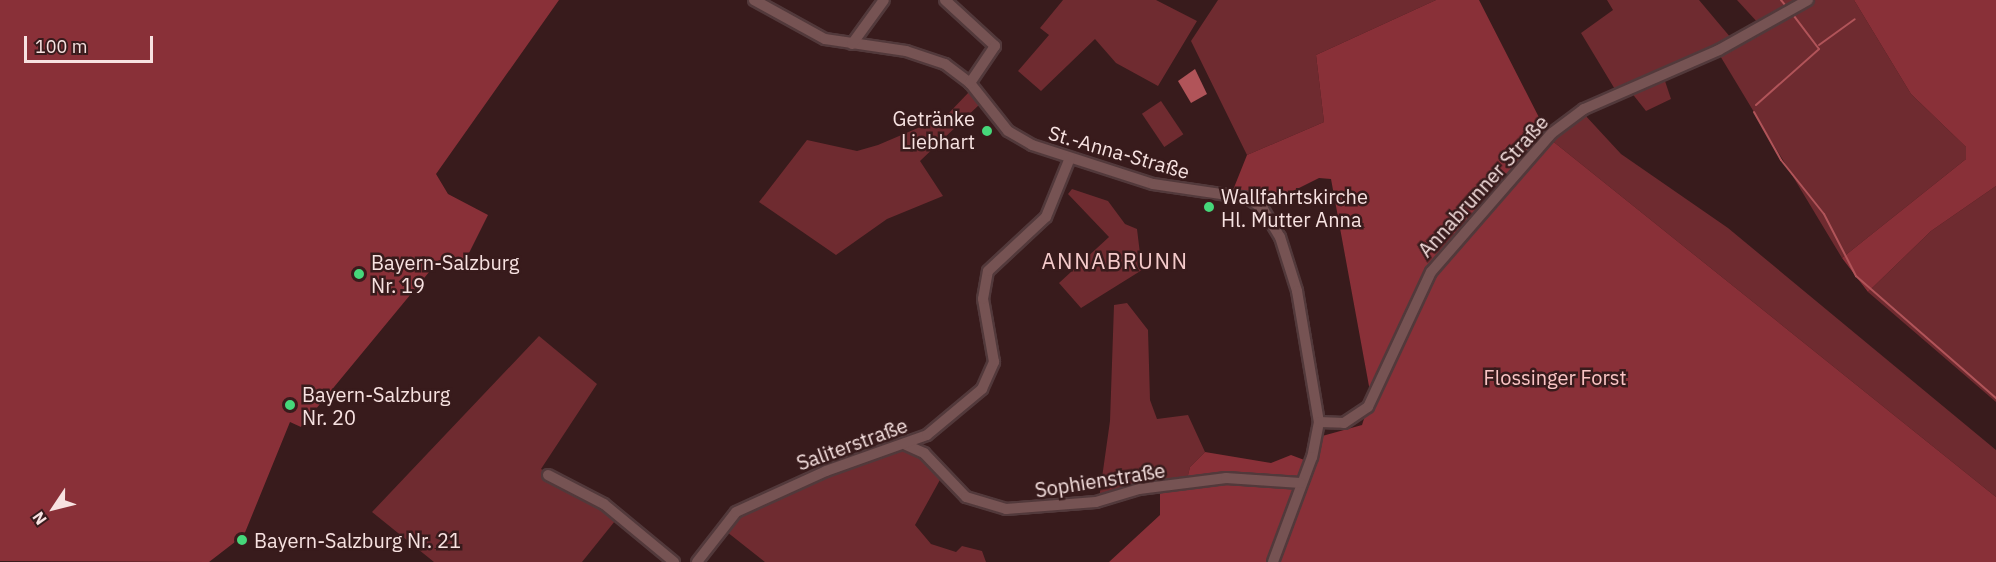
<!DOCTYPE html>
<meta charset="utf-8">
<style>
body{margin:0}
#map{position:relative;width:1996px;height:562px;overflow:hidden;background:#381b1c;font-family:"IBM Plex Sans",sans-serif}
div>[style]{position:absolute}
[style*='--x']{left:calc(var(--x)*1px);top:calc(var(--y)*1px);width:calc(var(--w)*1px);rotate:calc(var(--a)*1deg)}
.green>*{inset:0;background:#6f2b30;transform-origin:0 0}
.forest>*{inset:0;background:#893038}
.water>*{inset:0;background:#b15459}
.stream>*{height:2px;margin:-1px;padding:0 1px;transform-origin:1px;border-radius:1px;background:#b15459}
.roads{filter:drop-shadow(2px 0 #52393b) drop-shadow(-2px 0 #52393b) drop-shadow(0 2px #52393b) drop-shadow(0 -2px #52393b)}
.minor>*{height:10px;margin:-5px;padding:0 5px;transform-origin:5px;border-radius:5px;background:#765353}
.dots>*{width:16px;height:16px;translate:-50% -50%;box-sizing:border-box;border:3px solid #381b1c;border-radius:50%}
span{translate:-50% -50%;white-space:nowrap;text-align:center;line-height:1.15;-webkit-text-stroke:5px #381b1c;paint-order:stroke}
.poi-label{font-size:20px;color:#f7e2e1}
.right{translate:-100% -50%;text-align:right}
.left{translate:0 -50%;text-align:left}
.street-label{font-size:20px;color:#f7e2e1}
.park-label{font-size:20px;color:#fac5c5}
.quarter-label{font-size:22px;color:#f4caca;letter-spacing:1.5px}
.north{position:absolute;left:24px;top:478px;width:60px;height:60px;-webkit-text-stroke:4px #381b1c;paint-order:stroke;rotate:235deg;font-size:16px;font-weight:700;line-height:24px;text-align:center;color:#f7e2e1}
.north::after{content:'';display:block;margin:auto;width:21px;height:27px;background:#f7e2e1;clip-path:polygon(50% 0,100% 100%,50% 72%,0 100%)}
.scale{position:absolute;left:24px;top:36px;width:129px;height:27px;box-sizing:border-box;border:3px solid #f7e2e1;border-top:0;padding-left:8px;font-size:18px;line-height:21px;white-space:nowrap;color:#f7e2e1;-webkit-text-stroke:4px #381b1c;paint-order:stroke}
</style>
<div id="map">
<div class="green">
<i style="clip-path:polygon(1063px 0,1156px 0,1197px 21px,1158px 86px,1116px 63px,1095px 39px,1041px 91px,1018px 71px,1049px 35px,1040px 28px)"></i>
<i style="clip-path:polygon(1218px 0,1436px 0,1316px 55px,1324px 122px,1247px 155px,1191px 41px)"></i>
<i style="clip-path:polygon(1607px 0,1699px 0,1731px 38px,1664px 78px,1671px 99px,1646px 111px,1631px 92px,1616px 91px,1581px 33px,1613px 10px)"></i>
<i style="clip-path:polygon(1737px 0,1801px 0,1759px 24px)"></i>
<i style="clip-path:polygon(1815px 0,1854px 0,1911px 94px,1966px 147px,1966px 159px,1842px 258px,1719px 54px)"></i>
<i style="clip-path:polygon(969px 92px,980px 104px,920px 161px,943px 196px,887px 219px,836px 255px,759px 202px,807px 140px,857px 151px,878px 145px,946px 116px)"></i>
<i style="left:1161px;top:101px;width:40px;height:23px;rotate:56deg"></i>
<i style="clip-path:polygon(1584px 114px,1621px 154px,1728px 228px,1996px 450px,1996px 497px,1550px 139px)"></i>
<i style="clip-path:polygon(1996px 186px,1996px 402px,1868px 292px,1931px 231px)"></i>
<i style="clip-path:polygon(1072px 189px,1108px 201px,1125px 224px,1137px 229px,1142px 270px,1081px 308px,1059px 283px,1109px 237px,1068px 194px)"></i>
<i style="clip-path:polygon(1127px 303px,1148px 330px,1150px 400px,1157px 419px,1188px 415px,1205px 452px,1190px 467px,1186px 483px,1099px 499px,1110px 421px,1114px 305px)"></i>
<i style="clip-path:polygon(539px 336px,597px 384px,541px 469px,619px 516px,582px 562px,434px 562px,372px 512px)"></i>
<i style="clip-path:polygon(903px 450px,922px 457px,941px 478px,915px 525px,931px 544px,956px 552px,962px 546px,982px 551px,986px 562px,765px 562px,722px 528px,733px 516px,805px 482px)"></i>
</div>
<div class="forest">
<i style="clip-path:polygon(0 0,559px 0,436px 174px,448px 194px,488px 215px,462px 267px,439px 260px,301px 427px,290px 422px,244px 535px,209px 562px,0 561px)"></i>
<i style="clip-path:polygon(1436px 0,1479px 0,1550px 139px,1996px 497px,1996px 562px,1109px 562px,1160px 515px,1160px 484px,1186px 483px,1190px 467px,1205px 452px,1271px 463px,1291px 455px,1307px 461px,1315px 438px,1362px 425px,1371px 397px,1331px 179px,1319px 178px,1265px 205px,1233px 190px,1247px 155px,1324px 122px,1316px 55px)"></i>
<i style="clip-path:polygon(1854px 0,1996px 0,1996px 186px,1931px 231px,1868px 292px,1842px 258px,1966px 159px,1966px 147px,1911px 94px)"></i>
</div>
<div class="water">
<i style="clip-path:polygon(1195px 69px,1207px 94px,1191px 103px,1178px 81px)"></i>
</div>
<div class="stream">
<i style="--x:1781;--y:0;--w:6;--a:51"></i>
<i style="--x:1819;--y:45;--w:44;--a:-35.8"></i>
<i style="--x:1756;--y:105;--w:84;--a:-41.6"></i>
<i style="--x:1819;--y:49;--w:41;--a:-127.1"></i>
<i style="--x:1754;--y:112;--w:55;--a:60.6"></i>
<i style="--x:1781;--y:160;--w:69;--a:51.5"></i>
<i style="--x:1824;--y:214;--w:70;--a:62.7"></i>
<i style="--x:1856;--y:276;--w:186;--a:41.1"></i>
</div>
<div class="roads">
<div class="minor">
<i style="--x:754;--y:0;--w:81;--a:28.8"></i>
<i style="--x:825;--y:39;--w:82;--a:8.4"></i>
<i style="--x:906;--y:51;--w:41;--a:18.4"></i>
<i style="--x:945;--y:64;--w:31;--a:37"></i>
<i style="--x:970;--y:83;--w:61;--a:51.6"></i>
<i style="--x:1008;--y:131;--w:28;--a:30"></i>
<i style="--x:1032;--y:145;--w:127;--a:17.9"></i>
<i style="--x:1153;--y:184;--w:96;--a:8.4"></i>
<i style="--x:1248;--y:198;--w:19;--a:36"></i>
<i style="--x:1263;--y:209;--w:33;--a:59"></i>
<i style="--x:1280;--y:237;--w:57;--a:72.5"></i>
<i style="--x:1297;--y:291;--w:133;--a:80.5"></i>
<i style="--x:1319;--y:422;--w:36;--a:101"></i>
<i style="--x:1312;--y:457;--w:112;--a:110.4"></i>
<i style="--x:945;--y:0;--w:68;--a:42.6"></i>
<i style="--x:995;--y:46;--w:45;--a:124"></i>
<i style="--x:852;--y:44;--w:54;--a:-54"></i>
<i style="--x:1319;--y:422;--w:25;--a:2"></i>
<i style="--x:1344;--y:423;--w:29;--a:-34"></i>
<i style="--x:1368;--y:407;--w:149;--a:-65"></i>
<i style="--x:1431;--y:272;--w:184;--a:-49"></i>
<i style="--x:1552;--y:133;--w:40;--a:-37"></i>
<i style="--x:1584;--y:109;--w:147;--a:-23.6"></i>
<i style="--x:1719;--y:50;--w:102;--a:-29.3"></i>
<i style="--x:906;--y:445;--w:20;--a:24"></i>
<i style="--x:924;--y:453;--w:61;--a:46.3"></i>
<i style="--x:966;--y:497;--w:42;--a:16.7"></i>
<i style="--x:1006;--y:509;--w:90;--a:-4.4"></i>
<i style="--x:1096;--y:502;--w:45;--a:-16.8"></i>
<i style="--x:1139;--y:489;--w:88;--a:-7.2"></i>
<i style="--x:1226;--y:478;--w:75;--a:3.8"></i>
<i style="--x:548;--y:475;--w:63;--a:27.4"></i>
<i style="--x:604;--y:504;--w:91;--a:39.6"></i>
<i style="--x:697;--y:562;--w:63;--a:-52"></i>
<i style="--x:736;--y:512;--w:99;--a:-24.5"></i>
<i style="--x:826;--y:471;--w:107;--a:-19.6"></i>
<i style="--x:927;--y:435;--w:72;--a:-39.9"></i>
<i style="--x:982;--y:389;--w:30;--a:-66"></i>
<i style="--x:994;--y:362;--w:64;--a:-99.9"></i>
<i style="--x:983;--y:299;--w:28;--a:-80"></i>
<i style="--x:988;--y:271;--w:79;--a:-43"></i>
<i style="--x:1046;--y:217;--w:64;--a:-67.9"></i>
</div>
</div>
<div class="dots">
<i style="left:987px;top:131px;background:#46d77a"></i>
<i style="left:1209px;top:207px;background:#46d77a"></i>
<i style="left:359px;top:274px;background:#46d77a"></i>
<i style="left:290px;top:405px;background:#46d77a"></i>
<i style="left:242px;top:540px;background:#46d77a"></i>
</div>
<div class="poi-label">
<span class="right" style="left:975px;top:130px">Getränke<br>Liebhart</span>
<span class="left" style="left:1221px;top:208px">Wallfahrtskirche<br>Hl. Mutter Anna</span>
<span class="left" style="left:371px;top:274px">Bayern-Salzburg<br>Nr. 19</span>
<span class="left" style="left:302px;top:406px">Bayern-Salzburg<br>Nr. 20</span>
<span class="left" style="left:254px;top:540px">Bayern-Salzburg Nr. 21</span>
</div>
<div class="street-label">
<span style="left:1119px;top:152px;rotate:16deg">St.-Anna-Straße</span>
<span style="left:1483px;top:186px;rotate:-48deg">Annabrunner Straße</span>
<span style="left:852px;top:444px;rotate:-20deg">Saliterstraße</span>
<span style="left:1100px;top:480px;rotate:-9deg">Sophienstraße</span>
</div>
<div class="park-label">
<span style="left:1555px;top:377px">Flossinger Forst</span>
</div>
<div class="quarter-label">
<span style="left:1115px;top:261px">ANNABRUNN</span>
</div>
<div class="north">N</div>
<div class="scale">100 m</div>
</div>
